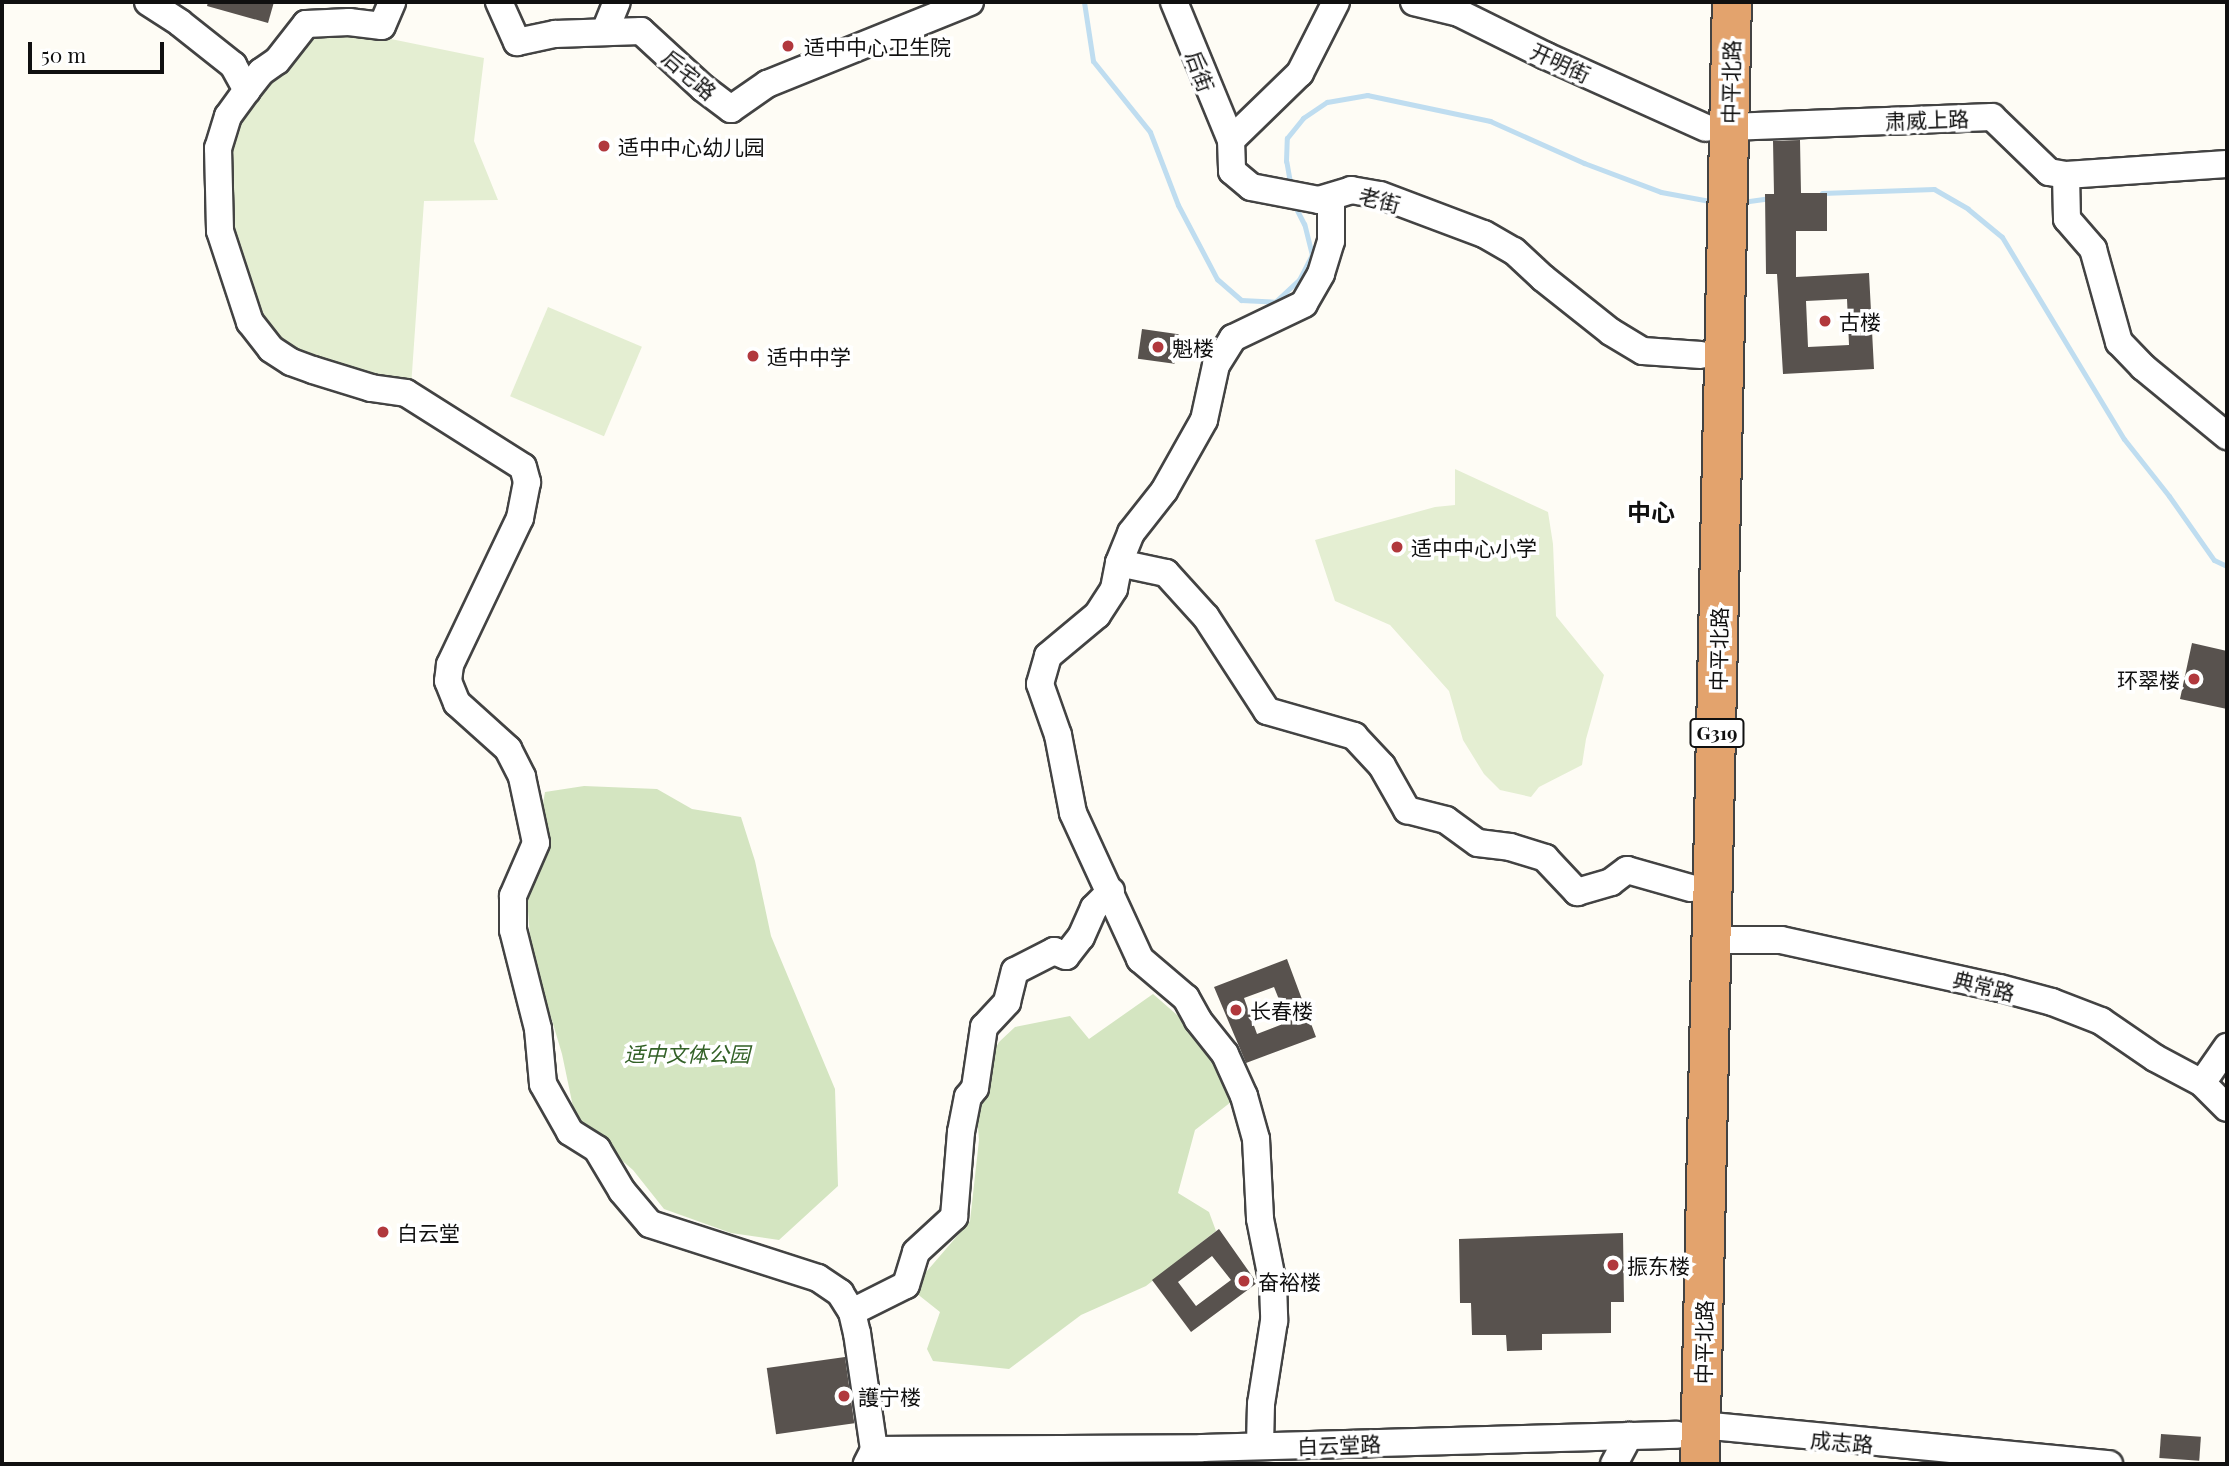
<!DOCTYPE html>
<meta charset="utf-8">
<style>
body{margin:0}
#map{position:relative;width:2229px;height:1466px;overflow:hidden;background:#fefcf5;font-family:"Playfair Display","Noto Sans SC",serif}
div>[style]{position:absolute}
[style*='--x']{left:calc(var(--x)*1px);top:calc(var(--y)*1px);width:calc(var(--w)*1px);rotate:calc(var(--a)*1deg)}
.green>*{inset:0;background:#d4e5c1}
.pitch>*{inset:0;background:#e4eed2;transform-origin:0 0}
.stream>*{height:5px;margin:-2.5px;padding:0 2.5px;transform-origin:2.5px;border-radius:2.5px;background:#bfddf0}
.building>*{inset:0;background:#58524e;transform-origin:0 0}
.roads{filter:drop-shadow(2px 0 #434343) drop-shadow(-2px 0 #434343) drop-shadow(0 2px #434343) drop-shadow(0 -2px #434343)}
.minor>*{height:26px;margin:-13px;padding:0 13px;transform-origin:13px;border-radius:13px;background:#fff}
.highway>*{height:38px;margin:-19px;padding:0 19px;transform-origin:19px;border-radius:19px;background:#e3a36d}
.dots>*{width:19px;height:19px;translate:-50% -50%;box-sizing:border-box;border:4px solid #fff;border-radius:50%}
span{translate:-50% -50%;white-space:nowrap;text-align:center;line-height:1.15;-webkit-text-stroke:7px #fff;paint-order:stroke}
.shield-label span{padding:2px 5px;background:#fff;border:2px solid;border-radius:5px;-webkit-text-stroke-width:0}
.shield-label{font-size:19px;color:#101010;font-weight:700}
.poi-label{font-size:21px;color:#101010}
.left{translate:0 -50%;text-align:left}
.right{translate:-100% -50%;text-align:right}
.street-label{font-size:21px;color:#101010}
.park-label{font-size:21px;color:#336127;font-style:italic}
.quarter-label{font-size:24px;color:#101010;font-weight:700}
.frame{position:absolute;inset:0;border:4px solid #101010;pointer-events:none}
.scale{position:absolute;left:28px;top:42px;width:136px;height:32px;box-sizing:border-box;border:4px solid #101010;border-top:0;padding-left:9px;font-size:21px;line-height:24px;white-space:nowrap;color:#101010;-webkit-text-stroke:5px #fff;paint-order:stroke}
</style>
<div id="map">
<div class="green">
<i style="clip-path:polygon(584px 786px,657px 789px,692px 809px,741px 817px,755px 861px,771px 936px,835px 1089px,838px 1186px,779px 1240px,731px 1233px,664px 1209px,633px 1170px,576px 1121px,562px 1054px,531px 950px,527px 898px,545px 792px)"></i>
<i style="clip-path:polygon(1153px 994px,1184px 1021px,1218px 1069px,1231px 1102px,1195px 1130px,1178px 1193px,1209px 1212px,1216px 1231px,1146px 1286px,1081px 1315px,1009px 1369px,933px 1361px,927px 1349px,940px 1312px,906px 1285px,927px 1271px,970px 1221px,979px 1140px,975px 1088px,999px 1042px,1015px 1027px,1070px 1016px,1089px 1039px)"></i>
</div>
<div class="pitch">
<i style="clip-path:polygon(313px 28px,337px 28px,484px 58px,474px 141px,498px 200px,424px 201px,411px 387px,296px 354px,258px 322px,227px 209px,227px 150px,247px 105px)"></i>
<i style="left:548px;top:307px;width:102px;height:97px;rotate:23deg"></i>
<i style="clip-path:polygon(1455px 469px,1548px 512px,1553px 544px,1556px 616px,1604px 675px,1586px 739px,1582px 765px,1539px 787px,1531px 797px,1500px 790px,1484px 774px,1463px 740px,1449px 691px,1390px 625px,1335px 601px,1315px 540px,1435px 507px,1455px 505px)"></i>
</div>
<div class="stream">
<i style="--x:1084;--y:2;--w:60;--a:81.3"></i>
<i style="--x:1093;--y:61;--w:91;--a:51.2"></i>
<i style="--x:1150;--y:132;--w:78;--a:69"></i>
<i style="--x:1178;--y:205;--w:84;--a:62.2"></i>
<i style="--x:1217;--y:279;--w:32;--a:41"></i>
<i style="--x:1241;--y:300;--w:34;--a:3"></i>
<i style="--x:1275;--y:302;--w:33;--a:-43"></i>
<i style="--x:1299;--y:280;--w:28;--a:-63"></i>
<i style="--x:1312;--y:255;--w:32;--a:-104"></i>
<i style="--x:1304;--y:224;--w:22;--a:-117"></i>
<i style="--x:1291;--y:188;--w:27;--a:-100"></i>
<i style="--x:1286;--y:161;--w:23;--a:-88"></i>
<i style="--x:1287;--y:138;--w:26;--a:-51"></i>
<i style="--x:1303;--y:118;--w:29;--a:-34"></i>
<i style="--x:1327;--y:102;--w:41;--a:-9.9"></i>
<i style="--x:1367;--y:95;--w:126;--a:11.9"></i>
<i style="--x:1490;--y:121;--w:103;--a:24.1"></i>
<i style="--x:1584;--y:163;--w:82;--a:20.6"></i>
<i style="--x:1661;--y:192;--w:55;--a:10.5"></i>
<i style="--x:1822;--y:193;--w:112;--a:-2"></i>
<i style="--x:1934;--y:189;--w:39;--a:30"></i>
<i style="--x:1968;--y:209;--w:44;--a:39.5"></i>
<i style="--x:2002;--y:237;--w:236;--a:58.9"></i>
<i style="--x:2124;--y:439;--w:73;--a:51.7"></i>
<i style="--x:2169;--y:496;--w:78;--a:54.9"></i>
<i style="--x:2214;--y:560;--w:14;--a:25"></i>
<i style="--x:1742;--y:202;--w:29;--a:-8"></i>
</div>
<div class="building">
<i style="clip-path:polygon(208px 2px,274px 2px,268px 23px,207px 6px)"></i>
<i style="clip-path:polygon(evenodd,1800px 140px,1801px 193px,1827px 193px,1827px 231px,1796px 231px,1796px 277px,1869px 273px,1874px 369px,1783px 374px,1777px 274px,1766px 274px,1765px 194px,1774px 194px,1773px 141px,1800px 140px,1847px 299px,1849px 345px,1808px 347px,1806px 301px,1847px 299px)"></i>
<i style="left:1142px;top:329px;width:37px;height:30px;rotate:8deg"></i>
<i style="clip-path:polygon(2192px 643px,2227px 651px,2227px 709px,2180px 699px)"></i>
<i style="clip-path:polygon(evenodd,1287px 959px,1316px 1037px,1246px 1063px,1214px 987px,1287px 959px,1274px 987px,1288px 1022px,1257px 1034px,1244px 998px,1274px 987px)"></i>
<i style="clip-path:polygon(evenodd,1219px 1229px,1257px 1283px,1191px 1332px,1152px 1280px,1219px 1229px,1212px 1256px,1231px 1280px,1196px 1306px,1178px 1282px,1212px 1256px)"></i>
<i style="clip-path:polygon(1623px 1233px,1624px 1302px,1611px 1302px,1611px 1333px,1542px 1334px,1542px 1350px,1507px 1351px,1506px 1335px,1472px 1335px,1471px 1303px,1460px 1303px,1459px 1239px)"></i>
<i style="left:845px;top:1357px;width:67px;height:79px;rotate:82deg"></i>
<i style="left:2161px;top:1434px;width:40px;height:24px;rotate:4deg"></i>
</div>
<div class="roads">
<div class="minor">
<i style="--x:148;--y:2;--w:38;--a:33"></i>
<i style="--x:180;--y:23;--w:68;--a:38.4"></i>
<i style="--x:233;--y:65;--w:29;--a:61"></i>
<i style="--x:247;--y:90;--w:32;--a:126"></i>
<i style="--x:228;--y:116;--w:34;--a:107"></i>
<i style="--x:218;--y:148;--w:83;--a:88.6"></i>
<i style="--x:220;--y:231;--w:96;--a:71.8"></i>
<i style="--x:250;--y:322;--w:34;--a:52"></i>
<i style="--x:271;--y:349;--w:24;--a:33"></i>
<i style="--x:291;--y:362;--w:23;--a:20"></i>
<i style="--x:313;--y:370;--w:61;--a:17.2"></i>
<i style="--x:371;--y:388;--w:35;--a:8"></i>
<i style="--x:406;--y:393;--w:138;--a:32.3"></i>
<i style="--x:523;--y:467;--w:16;--a:75"></i>
<i style="--x:527;--y:482;--w:37;--a:101"></i>
<i style="--x:520;--y:518;--w:163;--a:115.5"></i>
<i style="--x:450;--y:665;--w:16;--a:97"></i>
<i style="--x:448;--y:681;--w:24;--a:68"></i>
<i style="--x:457;--y:703;--w:69;--a:42"></i>
<i style="--x:508;--y:749;--w:31;--a:63"></i>
<i style="--x:522;--y:777;--w:67;--a:78"></i>
<i style="--x:536;--y:843;--w:58;--a:113.5"></i>
<i style="--x:513;--y:896;--w:34;--a:90"></i>
<i style="--x:513;--y:930;--w:102;--a:75.8"></i>
<i style="--x:538;--y:1029;--w:55;--a:84.8"></i>
<i style="--x:543;--y:1084;--w:55;--a:60.6"></i>
<i style="--x:570;--y:1132;--w:32;--a:32"></i>
<i style="--x:597;--y:1149;--w:49;--a:59.2"></i>
<i style="--x:622;--y:1191;--w:43;--a:49.7"></i>
<i style="--x:650;--y:1224;--w:176;--a:17.8"></i>
<i style="--x:818;--y:1278;--w:27;--a:34"></i>
<i style="--x:840;--y:1293;--w:22;--a:58"></i>
<i style="--x:852;--y:1312;--w:22;--a:77"></i>
<i style="--x:857;--y:1333;--w:118;--a:81.7"></i>
<i style="--x:874;--y:1450;--w:16;--a:117"></i>
<i style="--x:499;--y:2;--w:44;--a:65.8"></i>
<i style="--x:517;--y:42;--w:39;--a:-12"></i>
<i style="--x:555;--y:34;--w:86;--a:-2"></i>
<i style="--x:641;--y:31;--w:84;--a:42.6"></i>
<i style="--x:703;--y:88;--w:35;--a:37"></i>
<i style="--x:731;--y:109;--w:44;--a:-34.8"></i>
<i style="--x:767;--y:84;--w:219;--a:-22"></i>
<i style="--x:1174;--y:2;--w:149;--a:67.6"></i>
<i style="--x:1336;--y:2;--w:80;--a:116.9"></i>
<i style="--x:1300;--y:73;--w:96;--a:135.8"></i>
<i style="--x:1231;--y:140;--w:31;--a:88"></i>
<i style="--x:1232;--y:171;--w:25;--a:40"></i>
<i style="--x:1251;--y:187;--w:69;--a:10.8"></i>
<i style="--x:1319;--y:200;--w:34;--a:-17"></i>
<i style="--x:1351;--y:190;--w:29;--a:10"></i>
<i style="--x:1380;--y:195;--w:111;--a:20.6"></i>
<i style="--x:1484;--y:234;--w:34;--a:30"></i>
<i style="--x:1514;--y:251;--w:40;--a:43"></i>
<i style="--x:1543;--y:278;--w:87;--a:38.5"></i>
<i style="--x:1611;--y:332;--w:37;--a:31"></i>
<i style="--x:1643;--y:351;--w:58;--a:3.9"></i>
<i style="--x:1414;--y:2;--w:46;--a:13.7"></i>
<i style="--x:1459;--y:13;--w:97;--a:26.3"></i>
<i style="--x:1546;--y:56;--w:175;--a:24.2"></i>
<i style="--x:605;--y:31;--w:31;--a:-68"></i>
<i style="--x:247;--y:90;--w:23;--a:-52"></i>
<i style="--x:261;--y:72;--w:19;--a:-35"></i>
<i style="--x:277;--y:61;--w:47;--a:-51.9"></i>
<i style="--x:306;--y:24;--w:43;--a:-2.7"></i>
<i style="--x:349;--y:22;--w:33;--a:7"></i>
<i style="--x:382;--y:26;--w:26;--a:-67"></i>
<i style="--x:1729;--y:127;--w:263;--a:-2.2"></i>
<i style="--x:1992;--y:117;--w:79;--a:44"></i>
<i style="--x:2049;--y:172;--w:17;--a:10"></i>
<i style="--x:2066;--y:175;--w:161;--a:-3.9"></i>
<i style="--x:2066;--y:175;--w:44;--a:88.7"></i>
<i style="--x:2067;--y:219;--w:40;--a:49"></i>
<i style="--x:2093;--y:249;--w:97;--a:74.4"></i>
<i style="--x:2119;--y:342;--w:35;--a:46"></i>
<i style="--x:2143;--y:367;--w:109;--a:39.4"></i>
<i style="--x:1331;--y:197;--w:44;--a:90"></i>
<i style="--x:1331;--y:241;--w:34;--a:107"></i>
<i style="--x:1321;--y:274;--w:34;--a:120"></i>
<i style="--x:1304;--y:304;--w:79;--a:154.4"></i>
<i style="--x:1233;--y:338;--w:32;--a:122"></i>
<i style="--x:1216;--y:365;--w:56;--a:102.3"></i>
<i style="--x:1204;--y:420;--w:81;--a:119.4"></i>
<i style="--x:1164;--y:491;--w:53;--a:128.2"></i>
<i style="--x:1131;--y:533;--w:32;--a:112"></i>
<i style="--x:1119;--y:563;--w:48;--a:12"></i>
<i style="--x:1166;--y:573;--w:59;--a:47.7"></i>
<i style="--x:1206;--y:617;--w:112;--a:57"></i>
<i style="--x:1267;--y:711;--w:91;--a:16"></i>
<i style="--x:1354;--y:736;--w:41;--a:47"></i>
<i style="--x:1382;--y:766;--w:51;--a:60.4"></i>
<i style="--x:1407;--y:810;--w:40;--a:14.4"></i>
<i style="--x:1446;--y:820;--w:39;--a:36"></i>
<i style="--x:1478;--y:843;--w:32;--a:7"></i>
<i style="--x:1510;--y:847;--w:37;--a:17"></i>
<i style="--x:1545;--y:858;--w:47;--a:46.7"></i>
<i style="--x:1577;--y:892;--w:35;--a:-16"></i>
<i style="--x:1611;--y:882;--w:20;--a:-37"></i>
<i style="--x:1627;--y:870;--w:66;--a:15.9"></i>
<i style="--x:1119;--y:563;--w:26;--a:101"></i>
<i style="--x:1114;--y:589;--w:31;--a:123"></i>
<i style="--x:1097;--y:615;--w:64;--a:140.1"></i>
<i style="--x:1048;--y:656;--w:29;--a:106"></i>
<i style="--x:1040;--y:684;--w:54;--a:70.6"></i>
<i style="--x:1058;--y:735;--w:79;--a:79.1"></i>
<i style="--x:1073;--y:813;--w:161;--a:65.3"></i>
<i style="--x:1140;--y:959;--w:60;--a:40.3"></i>
<i style="--x:1186;--y:998;--w:25;--a:61"></i>
<i style="--x:1198;--y:1020;--w:43;--a:51.5"></i>
<i style="--x:1225;--y:1054;--w:46;--a:65.7"></i>
<i style="--x:1244;--y:1096;--w:45;--a:74.4"></i>
<i style="--x:1256;--y:1139;--w:80;--a:87.1"></i>
<i style="--x:1260;--y:1219;--w:66;--a:78.7"></i>
<i style="--x:1273;--y:1284;--w:37;--a:88"></i>
<i style="--x:1274;--y:1321;--w:84;--a:98.9"></i>
<i style="--x:1261;--y:1404;--w:42;--a:91.4"></i>
<i style="--x:1712;--y:940;--w:69;--a:0"></i>
<i style="--x:1781;--y:940;--w:224;--a:12.4"></i>
<i style="--x:2000;--y:988;--w:54;--a:15.1"></i>
<i style="--x:2052;--y:1002;--w:53;--a:21.2"></i>
<i style="--x:2101;--y:1021;--w:65;--a:34.4"></i>
<i style="--x:2155;--y:1058;--w:53;--a:28"></i>
<i style="--x:2202;--y:1083;--w:35;--a:45"></i>
<i style="--x:2202;--y:1083;--w:44;--a:-55.2"></i>
<i style="--x:852;--y:1312;--w:60;--a:-26.6"></i>
<i style="--x:906;--y:1285;--w:34;--a:-73"></i>
<i style="--x:916;--y:1252;--w:52;--a:-42.6"></i>
<i style="--x:954;--y:1217;--w:85;--a:-85.3"></i>
<i style="--x:961;--y:1132;--w:36;--a:-79"></i>
<i style="--x:968;--y:1097;--w:11;--a:-52"></i>
<i style="--x:975;--y:1088;--w:62;--a:-81.6"></i>
<i style="--x:984;--y:1027;--w:34;--a:-47"></i>
<i style="--x:1007;--y:1002;--w:32;--a:-76"></i>
<i style="--x:1015;--y:971;--w:44;--a:-27.1"></i>
<i style="--x:1054;--y:951;--w:13;--a:23"></i>
<i style="--x:1066;--y:956;--w:24;--a:-52"></i>
<i style="--x:1081;--y:937;--w:32;--a:-66"></i>
<i style="--x:1094;--y:908;--w:24;--a:-45"></i>
<i style="--x:1701;--y:1425;--w:410;--a:5.5"></i>
<i style="--x:874;--y:1450;--w:328;--a:-0.3"></i>
<i style="--x:1202;--y:1448;--w:475;--a:-1.6"></i>
<i style="--x:1614;--y:1464;--w:32;--a:-62"></i>
</div>
<div class="highway">
<i style="--x:1700;--y:1464;--w:1462;--a:-88.75"></i>
</div>
</div>
<div class="dots">
<i style="left:788px;top:46px;background:#b1383d"></i>
<i style="left:604px;top:146px;background:#b1383d"></i>
<i style="left:1825px;top:321px;background:#b1383d"></i>
<i style="left:1158px;top:347px;background:#b1383d"></i>
<i style="left:753px;top:356px;background:#b1383d"></i>
<i style="left:1397px;top:547px;background:#b1383d"></i>
<i style="left:2194px;top:679px;background:#b1383d"></i>
<i style="left:1236px;top:1010px;background:#b1383d"></i>
<i style="left:383px;top:1232px;background:#b1383d"></i>
<i style="left:1613px;top:1265px;background:#b1383d"></i>
<i style="left:1244px;top:1281px;background:#b1383d"></i>
<i style="left:844px;top:1396px;background:#b1383d"></i>
</div>
<div class="shield-label">
<span style="left:1717px;top:733px">G319</span>
</div>
<div class="poi-label">
<span class="left" style="left:804px;top:46px">适中中心卫生院</span>
<span class="left" style="left:618px;top:146px">适中中心幼儿园</span>
<span class="left" style="left:1839px;top:321px">古楼</span>
<span class="left" style="left:1172px;top:347px">魁楼</span>
<span class="left" style="left:767px;top:356px">适中中学</span>
<span class="left" style="left:1411px;top:547px">适中中心小学</span>
<span class="right" style="left:2180px;top:679px">环翠楼</span>
<span class="left" style="left:1250px;top:1010px">长春楼</span>
<span class="left" style="left:397px;top:1232px">白云堂</span>
<span class="left" style="left:1627px;top:1265px">振东楼</span>
<span class="left" style="left:1258px;top:1281px">奋裕楼</span>
<span class="left" style="left:858px;top:1396px">護宁楼</span>
</div>
<div class="street-label">
<span style="left:1561px;top:62px;rotate:25deg">开明街</span>
<span style="left:1201px;top:71px;rotate:70deg">后街</span>
<span style="left:690px;top:74px;rotate:41deg">后宅路</span>
<span style="left:1730px;top:82px;rotate:-89deg">中平北路</span>
<span style="left:1927px;top:119px;rotate:-2deg">肃威上路</span>
<span style="left:1380px;top:199px;rotate:15deg">老街</span>
<span style="left:1718px;top:649px;rotate:-89deg">中平北路</span>
<span style="left:1984px;top:985px;rotate:14deg">典常路</span>
<span style="left:1703px;top:1342px;rotate:-89deg">中平北路</span>
<span style="left:1842px;top:1441px;rotate:5deg">成志路</span>
<span style="left:1339px;top:1444px;rotate:-2deg">白云堂路</span>
</div>
<div class="park-label">
<span style="left:687px;top:1053px">适中文体公园</span>
</div>
<div class="quarter-label">
<span style="left:1651px;top:512px">中心</span>
</div>
<div class="frame"></div>
<div class="scale">50 m</div>
</div>
